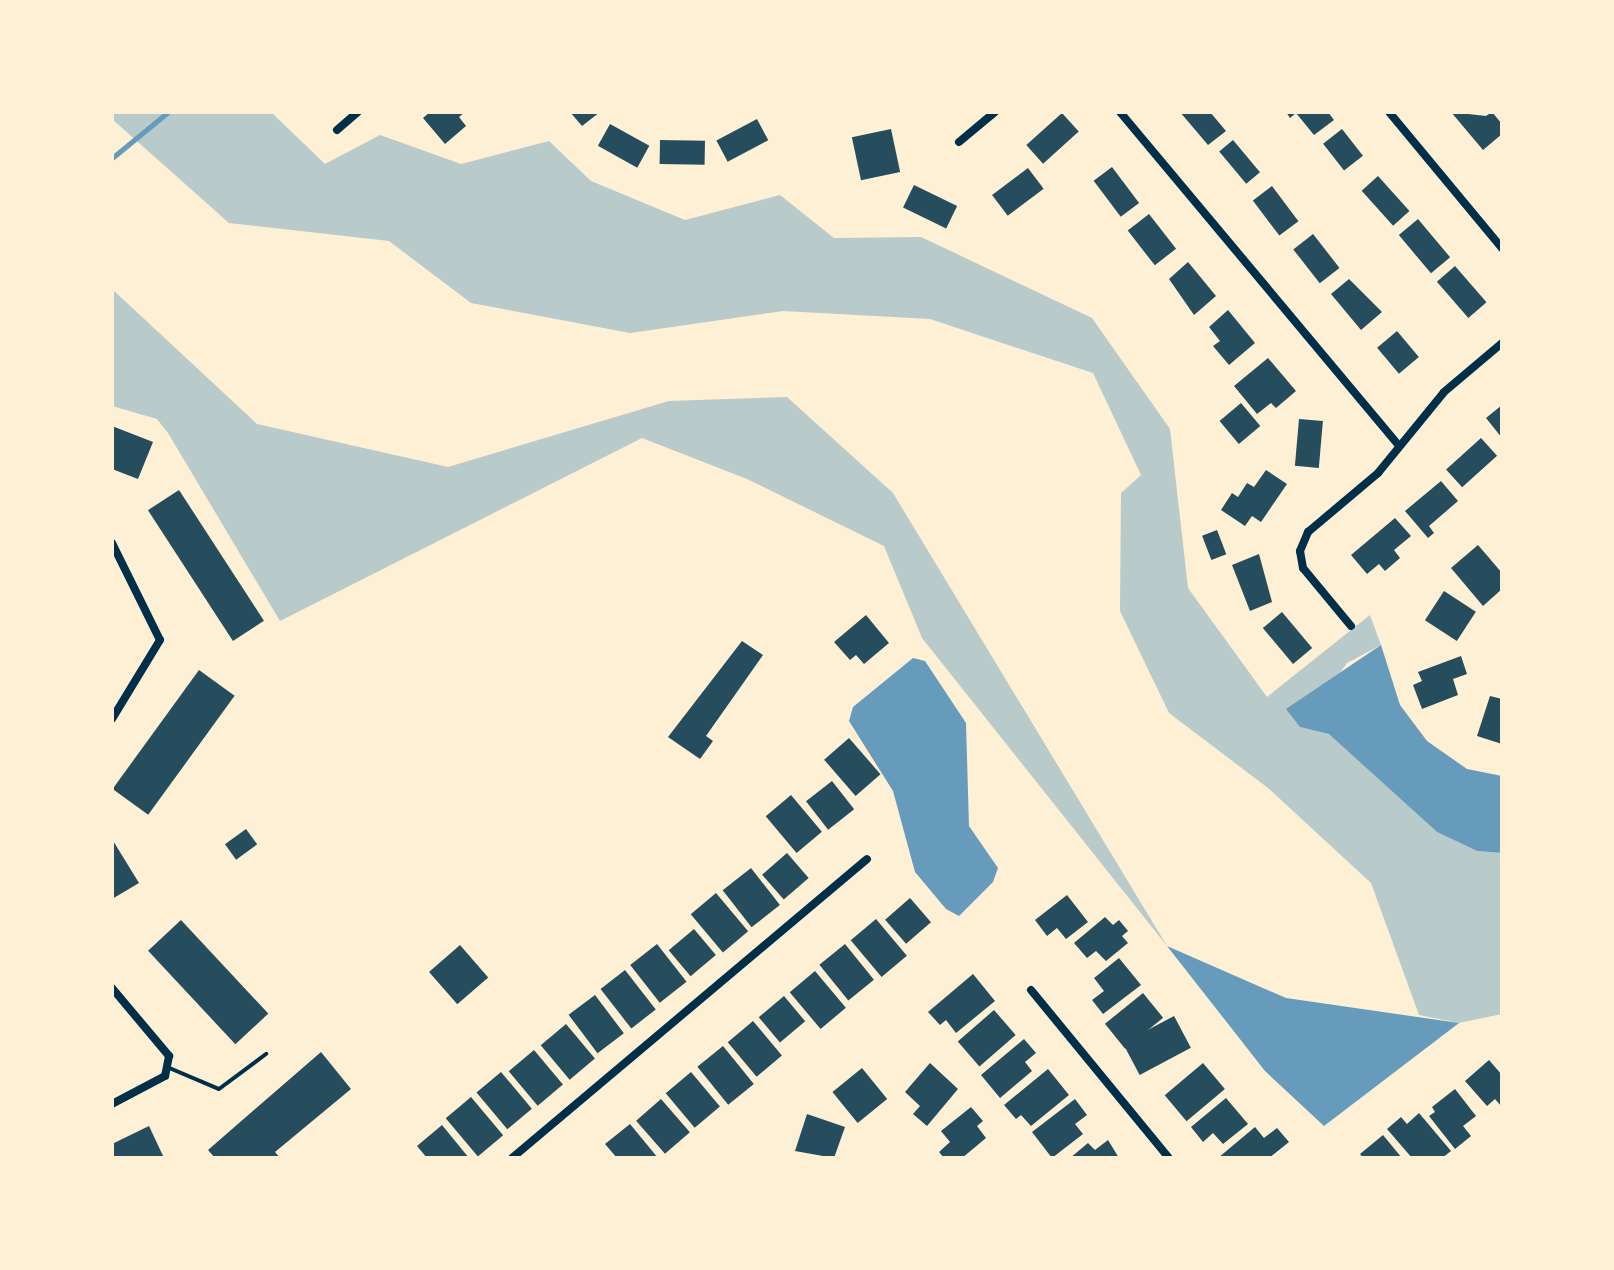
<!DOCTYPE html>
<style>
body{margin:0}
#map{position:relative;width:1614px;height:1270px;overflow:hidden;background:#fdf0d5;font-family:"Space Grotesk",sans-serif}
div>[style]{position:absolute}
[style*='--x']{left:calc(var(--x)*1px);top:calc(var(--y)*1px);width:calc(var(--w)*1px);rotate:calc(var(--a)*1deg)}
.green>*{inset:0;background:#b9caca}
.water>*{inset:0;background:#669bbc}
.stream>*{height:5px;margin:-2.5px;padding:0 2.5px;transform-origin:2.5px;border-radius:2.5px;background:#669bbc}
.building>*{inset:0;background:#264d5e;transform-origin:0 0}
.service>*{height:4px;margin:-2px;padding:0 2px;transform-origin:2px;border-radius:2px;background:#003049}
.minor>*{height:8px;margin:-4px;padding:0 4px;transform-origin:4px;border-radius:4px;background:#003049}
span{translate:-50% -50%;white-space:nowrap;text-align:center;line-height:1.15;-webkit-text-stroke:6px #fdf0d5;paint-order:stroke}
.frame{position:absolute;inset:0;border:114px solid #fdf0d5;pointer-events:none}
</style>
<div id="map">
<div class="green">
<i style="clip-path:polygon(112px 112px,271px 112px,325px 164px,380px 135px,461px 164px,549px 141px,591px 181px,685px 220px,780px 195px,834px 238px,921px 237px,1092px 318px,1170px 429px,1188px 588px,1267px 697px,1370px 615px,1381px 645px,1347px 663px,1300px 727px,1329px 733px,1437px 832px,1477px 851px,1502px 853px,1502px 1014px,1459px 1023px,1419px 1015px,1371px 883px,1268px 788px,1169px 713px,1120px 611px,1121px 493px,1141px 475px,1093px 373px,930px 319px,783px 311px,630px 333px,471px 303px,389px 241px,229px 223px,112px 119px)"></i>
<i style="clip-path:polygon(112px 289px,257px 424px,448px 467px,669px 401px,787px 397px,893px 493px,1167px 946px,922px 638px,884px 546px,747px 479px,642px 438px,280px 621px,168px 433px,157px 419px,112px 406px)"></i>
</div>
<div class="water">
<i style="clip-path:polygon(1381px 645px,1400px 705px,1427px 741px,1467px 769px,1502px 776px,1502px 853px,1477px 851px,1437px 832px,1329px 734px,1300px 727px,1286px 709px)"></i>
<i style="clip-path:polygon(913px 658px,925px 661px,966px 723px,969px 826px,998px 868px,993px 882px,959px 916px,946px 909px,915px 872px,893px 791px,849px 721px,853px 707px)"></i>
<i style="clip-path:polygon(1167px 946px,1286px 998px,1459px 1023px,1324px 1126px,1265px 1071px)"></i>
</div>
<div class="stream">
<i style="--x:112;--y:158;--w:72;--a:-39.4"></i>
</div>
<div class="building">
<i style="clip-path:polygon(430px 112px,465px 112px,459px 117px,466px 126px,445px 144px,423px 118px)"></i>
<i style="clip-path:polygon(570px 112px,600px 112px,582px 126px)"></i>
<i style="clip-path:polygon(1180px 112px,1210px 112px,1226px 131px,1208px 145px)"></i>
<i style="clip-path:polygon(1286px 112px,1328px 112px,1334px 120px,1314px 135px,1296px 113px,1290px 118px)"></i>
<i style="clip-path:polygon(1451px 112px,1486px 116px,1492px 112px,1502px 124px,1502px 134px,1483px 150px)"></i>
<i style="left:1062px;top:113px;width:25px;height:48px;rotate:48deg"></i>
<i style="left:757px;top:119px;width:24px;height:46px;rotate:62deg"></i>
<i style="left:610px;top:124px;width:45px;height:25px;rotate:29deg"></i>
<i style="left:891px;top:129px;width:44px;height:40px;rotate:78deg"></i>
<i style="left:1342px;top:129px;width:34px;height:24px;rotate:52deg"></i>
<i style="left:660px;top:140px;width:45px;height:24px;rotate:1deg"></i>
<i style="left:1233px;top:140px;width:42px;height:18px;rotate:50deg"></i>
<i style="left:1112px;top:167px;width:45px;height:23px;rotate:53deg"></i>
<i style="left:1028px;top:168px;width:26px;height:45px;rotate:53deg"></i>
<i style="left:1378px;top:176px;width:47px;height:22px;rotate:48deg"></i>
<i style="left:914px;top:185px;width:48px;height:25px;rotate:26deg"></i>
<i style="left:1272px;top:186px;width:44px;height:24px;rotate:53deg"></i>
<i style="left:1149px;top:214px;width:44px;height:27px;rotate:52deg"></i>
<i style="left:1418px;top:219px;width:50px;height:25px;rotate:50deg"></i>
<i style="left:1313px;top:234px;width:43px;height:25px;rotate:52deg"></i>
<i style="clip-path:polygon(1188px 262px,1216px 296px,1194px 315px,1169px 279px)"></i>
<i style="left:1455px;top:266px;width:48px;height:24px;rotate:49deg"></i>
<i style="clip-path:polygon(1349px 279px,1382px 312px,1361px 330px,1331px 294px)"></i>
<i style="clip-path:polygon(1228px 310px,1255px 343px,1229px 365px,1213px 346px,1220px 341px,1209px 327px)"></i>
<i style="left:1397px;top:331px;width:34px;height:26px;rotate:50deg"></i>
<i style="clip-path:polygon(1268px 358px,1296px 391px,1276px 408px,1271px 403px,1257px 414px,1234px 386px)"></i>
<i style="left:1241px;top:403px;width:30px;height:28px;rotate:50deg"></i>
<i style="clip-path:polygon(1502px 405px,1502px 438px,1486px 418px)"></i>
<i style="left:1299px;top:419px;width:24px;height:47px;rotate:5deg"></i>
<i style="clip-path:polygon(112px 426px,153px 442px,138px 479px,112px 469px)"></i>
<i style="left:1481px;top:438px;width:24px;height:47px;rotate:48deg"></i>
<i style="clip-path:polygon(1266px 470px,1287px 484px,1261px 522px,1252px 516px,1245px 526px,1221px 510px,1232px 493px,1238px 497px,1247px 483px,1254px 487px)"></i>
<i style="clip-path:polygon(1441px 481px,1458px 501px,1429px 526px,1434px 533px,1428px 538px,1405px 511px)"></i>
<i style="left:179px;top:490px;width:156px;height:37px;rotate:57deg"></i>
<i style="clip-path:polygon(1395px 518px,1411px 536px,1394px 550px,1400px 558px,1385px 571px,1379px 564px,1367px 574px,1351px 555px)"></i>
<i style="left:1217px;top:530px;width:26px;height:16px;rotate:69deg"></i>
<i style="clip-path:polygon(1478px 545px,1502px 573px,1502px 589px,1483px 606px,1451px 568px)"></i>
<i style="clip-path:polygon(1259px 554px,1272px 602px,1250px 611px,1232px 565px)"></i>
<i style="left:1444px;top:591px;width:38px;height:35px;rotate:33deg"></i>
<i style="left:1282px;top:612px;width:47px;height:25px;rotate:50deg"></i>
<i style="clip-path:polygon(866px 615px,889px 643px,864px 664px,856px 655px,850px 660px,834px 642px)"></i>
<i style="clip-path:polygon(742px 641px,763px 655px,706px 736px,713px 741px,700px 759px,668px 737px)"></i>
<i style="clip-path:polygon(1461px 656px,1467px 674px,1453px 679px,1458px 695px,1422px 709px,1413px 685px,1422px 681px,1418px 672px)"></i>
<i style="left:199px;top:670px;width:44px;height:147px;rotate:36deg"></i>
<i style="clip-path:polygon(1490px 696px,1502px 699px,1502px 744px,1477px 736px)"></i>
<i style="left:849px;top:738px;width:48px;height:33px;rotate:49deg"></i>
<i style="left:832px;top:781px;width:36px;height:33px;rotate:52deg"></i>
<i style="left:791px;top:795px;width:48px;height:33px;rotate:50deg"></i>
<i style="left:246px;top:829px;width:19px;height:26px;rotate:54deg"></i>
<i style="clip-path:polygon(112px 839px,139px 883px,112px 899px)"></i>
<i style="left:787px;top:853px;width:33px;height:33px;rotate:49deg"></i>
<i style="left:751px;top:868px;width:47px;height:36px;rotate:52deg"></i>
<i style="left:716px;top:893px;width:50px;height:33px;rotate:50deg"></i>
<i style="clip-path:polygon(1067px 895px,1088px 922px,1066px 939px,1057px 928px,1047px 936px,1035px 920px)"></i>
<i style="left:910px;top:898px;width:32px;height:33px;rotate:49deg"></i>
<i style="clip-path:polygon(1105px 917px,1113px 925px,1119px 920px,1128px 931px,1122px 936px,1128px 943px,1106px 961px,1096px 951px,1087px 958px,1074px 943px)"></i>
<i style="left:876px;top:919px;width:48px;height:33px;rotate:50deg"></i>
<i style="left:181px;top:920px;width:128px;height:45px;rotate:47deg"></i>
<i style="left:694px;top:929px;width:34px;height:33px;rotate:50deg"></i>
<i style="left:657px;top:944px;width:48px;height:34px;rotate:52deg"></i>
<i style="left:845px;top:944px;width:46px;height:33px;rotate:51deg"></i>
<i style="left:460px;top:945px;width:43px;height:41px;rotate:49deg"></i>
<i style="clip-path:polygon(1119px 958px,1141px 985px,1103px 1014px,1092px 1000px,1104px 991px,1094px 978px)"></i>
<i style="left:625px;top:970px;width:50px;height:31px;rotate:52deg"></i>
<i style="left:815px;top:971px;width:48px;height:33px;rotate:50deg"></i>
<i style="clip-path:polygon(973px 974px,995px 1001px,956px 1033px,946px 1020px,940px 1025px,928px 1012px)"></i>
<i style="left:1143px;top:993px;width:32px;height:49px;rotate:51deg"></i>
<i style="left:595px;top:995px;width:48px;height:33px;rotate:53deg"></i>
<i style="left:784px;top:996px;width:33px;height:33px;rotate:50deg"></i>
<i style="left:994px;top:1010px;width:33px;height:48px;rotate:49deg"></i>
<i style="left:1174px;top:1016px;width:36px;height:58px;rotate:62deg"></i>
<i style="left:753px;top:1021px;width:45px;height:33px;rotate:50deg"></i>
<i style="left:566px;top:1024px;width:45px;height:33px;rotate:50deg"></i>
<i style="clip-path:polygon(1024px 1039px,1036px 1053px,1025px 1062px,1032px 1071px,1000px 1098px,981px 1075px)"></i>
<i style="left:723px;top:1046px;width:49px;height:33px;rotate:51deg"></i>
<i style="left:534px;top:1050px;width:45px;height:33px;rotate:50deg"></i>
<i style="clip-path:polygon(321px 1052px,351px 1089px,275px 1152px,280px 1158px,215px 1158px,208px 1150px)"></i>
<i style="clip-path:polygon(1489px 1060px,1502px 1075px,1502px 1107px,1495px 1099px,1487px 1106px,1465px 1081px)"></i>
<i style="clip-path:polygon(930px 1063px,958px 1089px,927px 1126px,913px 1114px,920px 1106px,905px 1092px)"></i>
<i style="left:1203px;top:1063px;width:34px;height:50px;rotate:50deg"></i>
<i style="left:862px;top:1068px;width:40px;height:38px;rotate:51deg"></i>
<i style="clip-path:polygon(1048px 1069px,1069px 1095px,1031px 1126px,1021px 1115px,1016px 1119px,1004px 1105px)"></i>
<i style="left:501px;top:1072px;width:48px;height:32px;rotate:50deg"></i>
<i style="left:691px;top:1072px;width:45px;height:33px;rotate:50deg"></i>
<i style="clip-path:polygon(1455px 1089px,1476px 1116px,1463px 1126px,1471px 1136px,1455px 1149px,1429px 1116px,1435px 1112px,1432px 1107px)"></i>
<i style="left:471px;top:1097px;width:50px;height:33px;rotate:50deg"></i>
<i style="clip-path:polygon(1226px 1098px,1248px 1124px,1223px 1144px,1213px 1133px,1203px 1142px,1191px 1127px)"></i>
<i style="left:661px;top:1099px;width:44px;height:33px;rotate:49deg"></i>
<i style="clip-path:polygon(1075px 1099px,1087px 1115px,1075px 1124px,1083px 1134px,1052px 1158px,1032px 1132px)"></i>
<i style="clip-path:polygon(971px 1107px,983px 1121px,977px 1126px,986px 1138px,962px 1158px,944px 1158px,939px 1152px,950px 1142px,941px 1131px)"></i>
<i style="clip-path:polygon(1419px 1113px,1451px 1151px,1442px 1158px,1412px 1158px,1387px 1129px,1401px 1117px,1407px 1124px)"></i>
<i style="clip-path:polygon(807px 1114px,845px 1127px,834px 1158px,795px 1151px)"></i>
<i style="clip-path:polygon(630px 1124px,658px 1158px,617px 1158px,605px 1144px)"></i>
<i style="clip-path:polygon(442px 1125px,469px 1158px,427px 1158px,417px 1146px)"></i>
<i style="clip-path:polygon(149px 1126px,164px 1158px,112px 1158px,112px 1144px)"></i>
<i style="clip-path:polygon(1255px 1127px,1264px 1138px,1277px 1128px,1289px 1142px,1269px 1158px,1218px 1158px)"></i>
<i style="clip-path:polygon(1383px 1135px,1402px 1158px,1363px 1158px,1360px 1154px)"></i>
<i style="clip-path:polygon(1108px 1140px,1119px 1158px,1070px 1158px,1088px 1143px,1095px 1150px)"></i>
</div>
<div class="service">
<i style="--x:167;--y:1067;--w:56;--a:22.9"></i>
<i style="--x:219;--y:1089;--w:59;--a:-36.7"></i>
</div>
<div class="minor">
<i style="--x:1120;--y:112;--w:435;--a:50.1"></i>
<i style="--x:1389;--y:112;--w:177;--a:50.3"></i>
<i style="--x:337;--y:130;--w:28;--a:-41"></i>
<i style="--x:959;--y:142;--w:47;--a:-39.8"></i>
<i style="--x:112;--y:543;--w:108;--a:63.7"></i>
<i style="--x:160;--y:640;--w:92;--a:121.3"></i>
<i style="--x:1351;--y:626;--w:75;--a:-129.6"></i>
<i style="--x:1303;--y:568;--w:17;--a:-100"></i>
<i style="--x:1300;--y:551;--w:21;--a:-67"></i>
<i style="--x:1308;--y:532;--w:92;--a:-40.1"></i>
<i style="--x:1378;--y:473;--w:104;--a:-50.8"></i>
<i style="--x:1444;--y:392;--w:76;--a:-40.2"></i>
<i style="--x:112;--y:988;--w:89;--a:50"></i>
<i style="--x:169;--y:1056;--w:20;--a:101"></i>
<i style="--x:165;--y:1076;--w:60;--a:152.2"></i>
<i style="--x:1031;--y:990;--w:217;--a:50.6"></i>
<i style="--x:512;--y:1158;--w:464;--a:-40.1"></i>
</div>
<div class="frame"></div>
</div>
